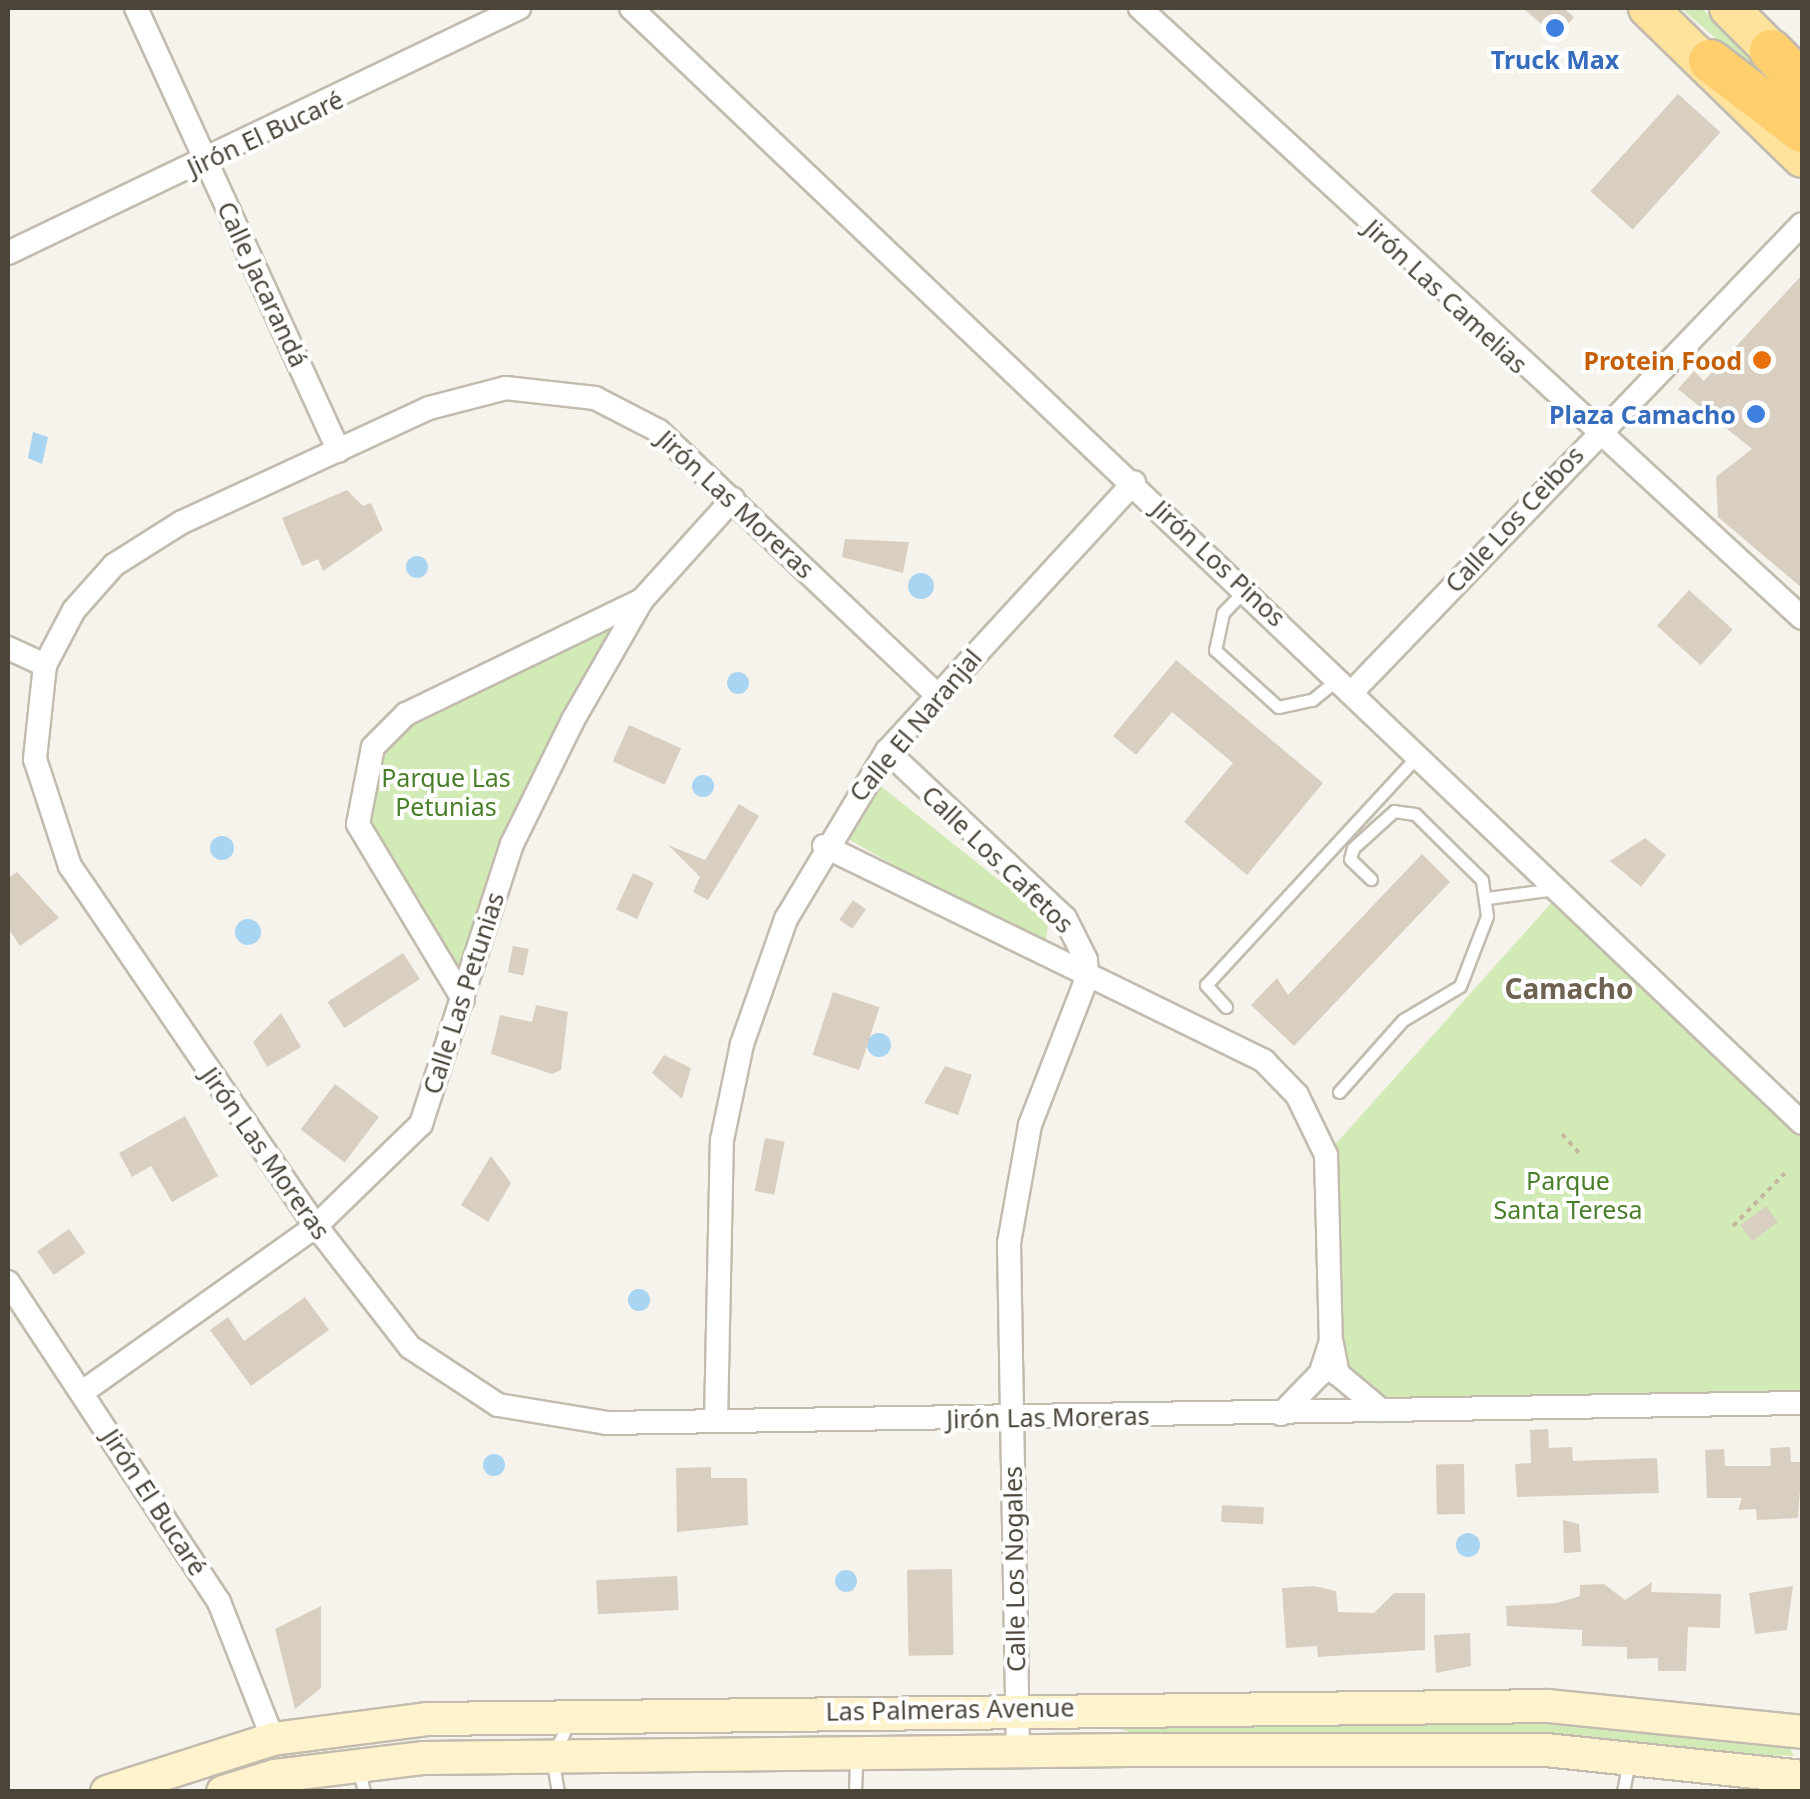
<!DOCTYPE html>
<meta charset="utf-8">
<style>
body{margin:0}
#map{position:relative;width:1810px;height:1799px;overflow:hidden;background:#f6f3ec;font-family:"Noto Sans",sans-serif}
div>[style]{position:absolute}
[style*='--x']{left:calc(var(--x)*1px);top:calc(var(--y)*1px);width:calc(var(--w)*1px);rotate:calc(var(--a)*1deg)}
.green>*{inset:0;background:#d2eab5}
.water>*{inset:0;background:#a9d4f2}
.round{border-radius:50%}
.building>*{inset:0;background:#d8cfc1;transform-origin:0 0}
.path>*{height:4px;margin-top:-2px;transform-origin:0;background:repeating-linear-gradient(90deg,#c4b79f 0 5px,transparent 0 10px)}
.roads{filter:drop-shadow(2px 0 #c2bbae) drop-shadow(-2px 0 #c2bbae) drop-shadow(0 2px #c2bbae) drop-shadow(0 -2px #c2bbae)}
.service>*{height:11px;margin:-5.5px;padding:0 5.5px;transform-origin:5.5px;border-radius:5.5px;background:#fff}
.minor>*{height:22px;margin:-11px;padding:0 11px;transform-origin:11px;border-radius:11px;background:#fff}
.secondary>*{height:32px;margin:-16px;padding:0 16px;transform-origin:16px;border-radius:16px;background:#fff3cd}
.primary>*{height:38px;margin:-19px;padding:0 19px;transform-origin:19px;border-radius:19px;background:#ffe39c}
.motorway>*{height:42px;margin:-21px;padding:0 21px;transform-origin:21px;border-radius:21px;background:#ffcf6e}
.dots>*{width:28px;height:28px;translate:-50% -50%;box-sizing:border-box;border:5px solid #fff;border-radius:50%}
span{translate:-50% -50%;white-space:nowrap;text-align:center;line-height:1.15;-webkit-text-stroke:8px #fff;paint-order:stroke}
.shop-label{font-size:25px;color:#366cbe;font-weight:700}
.right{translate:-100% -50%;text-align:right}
.street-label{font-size:25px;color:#4b4439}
.food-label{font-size:25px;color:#c56008;font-weight:700}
.park-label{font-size:25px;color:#4a7f2a}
.neighbourhood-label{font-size:28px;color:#6e6250;font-weight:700}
.frame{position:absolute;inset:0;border:10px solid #4b4439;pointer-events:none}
</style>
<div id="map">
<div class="green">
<i style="clip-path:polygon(1681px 8px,1702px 8px,1801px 113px)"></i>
<i style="clip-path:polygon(623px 623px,460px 972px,367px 824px,380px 753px,407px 723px)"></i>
<i style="clip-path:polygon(873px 780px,1049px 920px,1044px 950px,848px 839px)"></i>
<i style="clip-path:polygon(1554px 900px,1802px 1138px,1802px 1399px,1409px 1406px,1363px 1388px,1342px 1362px,1332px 1148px)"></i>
<i style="clip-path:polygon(1553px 1716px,1788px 1745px,1794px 1756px,1154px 1740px,1114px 1727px)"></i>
</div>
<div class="water">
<i style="clip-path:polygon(33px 432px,48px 437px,42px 464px,28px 458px)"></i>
<i class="round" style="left:406px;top:556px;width:22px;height:22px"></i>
<i class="round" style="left:908px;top:573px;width:26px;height:26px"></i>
<i class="round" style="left:727px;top:672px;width:22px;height:22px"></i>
<i class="round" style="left:692px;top:775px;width:22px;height:22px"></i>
<i class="round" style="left:210px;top:836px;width:24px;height:24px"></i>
<i class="round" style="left:235px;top:919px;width:26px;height:26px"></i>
<i class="round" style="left:867px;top:1033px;width:24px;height:24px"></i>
<i class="round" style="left:628px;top:1289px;width:22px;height:22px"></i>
<i class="round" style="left:483px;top:1454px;width:22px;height:22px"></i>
<i class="round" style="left:1456px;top:1533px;width:24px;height:24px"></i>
<i class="round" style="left:835px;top:1570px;width:22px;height:22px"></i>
</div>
<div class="building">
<i style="clip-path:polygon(1523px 8px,1563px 8px,1574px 17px,1557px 38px)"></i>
<i style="left:1678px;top:94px;width:57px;height:131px;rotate:42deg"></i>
<i style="clip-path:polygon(1802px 275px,1802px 588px,1718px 517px,1716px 477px,1752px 449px,1678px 389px,1694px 371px,1704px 381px)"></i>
<i style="clip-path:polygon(347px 490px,363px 506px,371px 503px,383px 530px,323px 571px,318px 559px,302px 566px,282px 518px)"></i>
<i style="clip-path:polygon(845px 539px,909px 542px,903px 573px,842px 557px)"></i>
<i style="left:1689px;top:590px;width:59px;height:48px;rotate:42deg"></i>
<i style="clip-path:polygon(1176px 660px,1323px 783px,1247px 875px,1184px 822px,1233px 763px,1172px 712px,1136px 755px,1113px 736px)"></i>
<i style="left:629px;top:725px;width:57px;height:40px;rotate:24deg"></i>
<i style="clip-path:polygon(739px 804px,759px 816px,708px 900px,693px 892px,700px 877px,668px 845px,705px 860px)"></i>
<i style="clip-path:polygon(1645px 838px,1666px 855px,1641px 887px,1610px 861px)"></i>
<i style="clip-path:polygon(1422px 854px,1450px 882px,1294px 1046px,1251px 1005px,1277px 978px,1288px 995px)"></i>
<i style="clip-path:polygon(17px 872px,59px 918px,20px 946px,8px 928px,8px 878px)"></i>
<i style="left:633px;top:873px;width:23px;height:40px;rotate:25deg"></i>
<i style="left:853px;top:900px;width:16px;height:24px;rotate:35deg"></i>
<i style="left:513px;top:946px;width:16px;height:27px;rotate:11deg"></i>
<i style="left:403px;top:953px;width:31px;height:90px;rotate:57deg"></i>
<i style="left:833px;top:992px;width:49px;height:66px;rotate:18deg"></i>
<i style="clip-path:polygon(536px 1005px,568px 1012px,561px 1070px,552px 1074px,491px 1054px,500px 1015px,532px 1022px)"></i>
<i style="clip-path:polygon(281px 1013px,301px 1047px,267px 1067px,253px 1042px)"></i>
<i style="clip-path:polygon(664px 1055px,691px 1068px,682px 1099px,652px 1073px)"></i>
<i style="clip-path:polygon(945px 1066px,972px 1075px,958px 1115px,924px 1103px)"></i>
<i style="left:335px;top:1084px;width:55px;height:57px;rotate:37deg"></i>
<i style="clip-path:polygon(185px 1116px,218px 1176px,172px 1202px,151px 1166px,132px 1177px,119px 1153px)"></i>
<i style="left:765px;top:1138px;width:20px;height:54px;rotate:11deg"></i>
<i style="clip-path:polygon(491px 1156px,511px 1183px,488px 1222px,461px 1205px)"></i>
<i style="left:1766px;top:1206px;width:20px;height:32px;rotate:53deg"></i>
<i style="left:69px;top:1229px;width:29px;height:39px;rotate:55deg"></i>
<i style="clip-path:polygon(305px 1297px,329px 1330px,251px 1386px,210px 1330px,228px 1317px,244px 1341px)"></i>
<i style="clip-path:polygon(1548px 1429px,1549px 1448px,1572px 1447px,1573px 1461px,1657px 1458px,1659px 1493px,1517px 1497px,1515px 1464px,1531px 1463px,1530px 1430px)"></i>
<i style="clip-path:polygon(1790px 1447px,1791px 1462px,1802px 1462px,1798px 1518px,1757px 1520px,1756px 1509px,1738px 1510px,1742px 1498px,1707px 1498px,1705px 1450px,1724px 1449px,1725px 1466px,1771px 1466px,1770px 1448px)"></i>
<i style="left:1464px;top:1464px;width:50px;height:28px;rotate:89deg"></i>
<i style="clip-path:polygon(711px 1467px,711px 1478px,747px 1478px,748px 1525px,677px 1532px,676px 1468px)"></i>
<i style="left:1222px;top:1505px;width:42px;height:17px;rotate:3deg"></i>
<i style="clip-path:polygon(1563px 1520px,1579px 1524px,1581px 1552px,1564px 1553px)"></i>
<i style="left:952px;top:1569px;width:86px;height:45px;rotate:89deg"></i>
<i style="left:677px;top:1576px;width:34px;height:81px;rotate:87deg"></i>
<i style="clip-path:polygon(1652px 1582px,1651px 1592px,1721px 1594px,1720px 1628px,1688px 1627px,1686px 1671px,1658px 1671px,1658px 1658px,1627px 1659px,1627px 1647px,1582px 1646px,1582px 1630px,1507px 1626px,1506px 1606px,1557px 1603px,1580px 1596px,1580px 1585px,1604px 1584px,1625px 1600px)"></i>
<i style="clip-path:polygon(1314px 1586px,1336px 1591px,1338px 1612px,1374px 1613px,1394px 1593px,1425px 1593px,1425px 1650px,1318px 1657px,1317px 1646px,1286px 1648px,1282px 1588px)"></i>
<i style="clip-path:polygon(1793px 1586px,1787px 1630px,1755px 1634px,1749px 1593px)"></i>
<i style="clip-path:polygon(321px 1606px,321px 1688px,295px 1709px,275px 1629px)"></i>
<i style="clip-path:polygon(1470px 1633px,1471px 1666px,1436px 1673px,1434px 1635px)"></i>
</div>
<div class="path">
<i style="--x:1802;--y:466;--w:11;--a:90"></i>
<i style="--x:1562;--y:1134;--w:25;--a:48"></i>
<i style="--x:1733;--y:1226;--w:74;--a:-45.5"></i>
</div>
<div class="roads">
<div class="service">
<i style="--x:1244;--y:591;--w:30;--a:134"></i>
<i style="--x:1223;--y:613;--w:38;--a:102"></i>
<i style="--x:1215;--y:650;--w:85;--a:42.1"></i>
<i style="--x:1278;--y:707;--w:35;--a:-12"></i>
<i style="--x:1312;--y:700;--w:32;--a:-39"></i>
<i style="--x:1487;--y:898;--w:69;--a:-7.5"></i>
<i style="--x:1226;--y:1007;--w:30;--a:-132"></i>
<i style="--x:1206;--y:985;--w:314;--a:-47.3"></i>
<i style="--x:1339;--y:1092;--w:96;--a:-48.4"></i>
<i style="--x:1403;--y:1020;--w:66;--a:-30.8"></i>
<i style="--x:1460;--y:986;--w:75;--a:-68.9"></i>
<i style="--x:1487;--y:916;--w:36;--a:-98"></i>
<i style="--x:1482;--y:880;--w:94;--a:-135.4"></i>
<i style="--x:1415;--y:814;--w:21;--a:-172"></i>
<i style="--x:1394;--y:811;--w:55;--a:137.9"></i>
<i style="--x:1353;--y:848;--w:11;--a:105"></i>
<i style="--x:1350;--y:859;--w:29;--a:44"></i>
<i style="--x:359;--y:1770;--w:23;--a:77"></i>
<i style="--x:558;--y:1792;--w:36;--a:-100"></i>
<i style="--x:552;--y:1757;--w:39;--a:-64"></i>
<i style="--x:855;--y:1792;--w:36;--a:-88"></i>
<i style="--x:1623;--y:1792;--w:31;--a:-79"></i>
</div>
<div class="minor">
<i style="--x:136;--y:8;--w:487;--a:65.4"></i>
<i style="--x:631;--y:8;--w:1617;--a:43.6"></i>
<i style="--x:1140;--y:8;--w:900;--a:42.66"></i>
<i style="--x:8;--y:253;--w:567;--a:-25.62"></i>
<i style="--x:8;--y:648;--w:41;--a:24.7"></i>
<i style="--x:1354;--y:690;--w:646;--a:-46.13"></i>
<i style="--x:935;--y:693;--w:381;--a:-136.5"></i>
<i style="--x:659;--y:431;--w:72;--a:-152.7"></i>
<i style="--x:595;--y:398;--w:90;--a:-173.6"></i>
<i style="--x:506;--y:388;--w:80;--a:165.4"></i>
<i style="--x:429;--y:408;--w:272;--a:155.2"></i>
<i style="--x:182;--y:522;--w:80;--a:147.7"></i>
<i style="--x:114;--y:565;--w:60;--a:131.6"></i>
<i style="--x:74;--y:610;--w:62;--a:117.8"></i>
<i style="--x:45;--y:665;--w:95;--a:96.1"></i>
<i style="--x:35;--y:759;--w:113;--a:71.9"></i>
<i style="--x:70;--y:866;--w:436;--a:55.7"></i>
<i style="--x:316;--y:1226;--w:153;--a:52.2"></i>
<i style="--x:410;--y:1347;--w:105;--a:33.4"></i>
<i style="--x:498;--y:1405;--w:110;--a:9.4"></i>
<i style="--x:607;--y:1423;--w:1195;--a:-0.96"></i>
<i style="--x:887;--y:751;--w:244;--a:43.2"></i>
<i style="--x:1065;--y:918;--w:47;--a:63.4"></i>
<i style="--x:1086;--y:960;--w:18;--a:87"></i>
<i style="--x:1087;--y:978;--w:158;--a:111.2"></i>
<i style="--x:1030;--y:1125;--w:120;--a:100.1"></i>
<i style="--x:1009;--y:1243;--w:510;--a:88.99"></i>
<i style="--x:824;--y:846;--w:490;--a:26"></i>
<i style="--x:1264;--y:1061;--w:47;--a:45.9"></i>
<i style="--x:1297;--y:1095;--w:67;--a:64.2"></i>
<i style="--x:1326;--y:1155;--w:186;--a:88.5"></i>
<i style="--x:1331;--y:1341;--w:35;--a:108"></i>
<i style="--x:1320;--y:1374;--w:56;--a:134.3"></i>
<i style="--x:463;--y:999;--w:204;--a:-121"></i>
<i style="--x:358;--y:824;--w:78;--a:-79"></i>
<i style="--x:373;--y:747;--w:47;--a:-45"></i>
<i style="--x:406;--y:714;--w:262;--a:-25.8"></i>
<i style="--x:8;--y:1282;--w:383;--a:56.6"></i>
<i style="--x:219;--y:1602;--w:147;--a:68.5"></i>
<i style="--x:1332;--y:1344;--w:31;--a:79"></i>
<i style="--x:1338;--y:1374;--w:56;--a:39.9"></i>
<i style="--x:84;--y:1391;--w:285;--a:-35.4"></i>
<i style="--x:316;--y:1226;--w:146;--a:-44.2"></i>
<i style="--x:421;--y:1124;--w:294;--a:-72"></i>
<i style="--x:512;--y:844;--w:138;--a:-63.8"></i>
<i style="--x:573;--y:720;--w:138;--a:-60.1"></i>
<i style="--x:642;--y:600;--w:136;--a:-48"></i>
<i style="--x:716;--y:1421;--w:281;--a:-88.8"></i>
<i style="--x:722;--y:1140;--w:98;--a:-78.2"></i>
<i style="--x:742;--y:1044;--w:133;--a:-70.6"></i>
<i style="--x:786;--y:919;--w:196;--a:-59"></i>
<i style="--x:887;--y:751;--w:365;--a:-47.4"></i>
</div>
<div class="secondary">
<i style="--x:107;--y:1792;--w:174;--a:-17.7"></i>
<i style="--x:273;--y:1739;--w:155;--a:-7.4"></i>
<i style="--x:427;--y:1719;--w:1121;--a:-0.66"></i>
<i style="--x:1548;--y:1706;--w:255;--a:5.8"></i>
<i style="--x:223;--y:1792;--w:54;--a:-17.1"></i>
<i style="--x:275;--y:1776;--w:150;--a:-6.9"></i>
<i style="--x:424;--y:1758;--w:705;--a:-0.65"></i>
<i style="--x:1129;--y:1750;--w:417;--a:0"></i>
<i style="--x:1546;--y:1750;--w:257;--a:6"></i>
</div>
<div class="primary">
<i style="--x:1648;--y:8;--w:215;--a:44.2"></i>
<i style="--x:1729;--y:8;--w:91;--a:45"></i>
</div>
<div class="motorway">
<i style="--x:1771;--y:51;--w:45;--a:45.9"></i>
<i style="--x:1710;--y:61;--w:116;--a:37.3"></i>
</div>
</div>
<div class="dots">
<i style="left:1555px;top:28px;background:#3f7fe0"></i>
<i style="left:1762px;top:360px;background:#e8710a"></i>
<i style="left:1756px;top:414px;background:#3f7fe0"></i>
</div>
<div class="shop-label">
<span style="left:1555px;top:59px">Truck Max</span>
<span class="right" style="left:1736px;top:414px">Plaza Camacho</span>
</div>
<div class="street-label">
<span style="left:265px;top:133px;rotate:-25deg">Jirón El Bucaré</span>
<span style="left:263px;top:284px;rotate:65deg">Calle Jacarandá</span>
<span style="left:1446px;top:296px;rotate:43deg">Jirón Las Camelias</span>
<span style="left:736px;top:504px;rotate:43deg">Jirón Las Moreras</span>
<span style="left:1514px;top:519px;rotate:-47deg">Calle Los Ceibos</span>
<span style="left:1219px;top:563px;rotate:43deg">Jirón Los Pinos</span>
<span style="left:915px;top:725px;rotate:-50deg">Calle El Naranjal</span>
<span style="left:998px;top:859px;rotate:44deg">Calle Los Cafetos</span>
<span style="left:463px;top:993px;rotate:-72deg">Calle Las Petunias</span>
<span style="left:266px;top:1153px;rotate:55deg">Jirón Las Moreras</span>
<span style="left:1048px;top:1417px;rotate:-1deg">Jirón Las Moreras</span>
<span style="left:155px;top:1502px;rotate:57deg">Jirón El Bucaré</span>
<span style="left:1014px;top:1569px;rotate:-91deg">Calle Los Nogales</span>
<span style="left:950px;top:1709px;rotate:-1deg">Las Palmeras Avenue</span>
</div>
<div class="food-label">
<span class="right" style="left:1742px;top:360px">Protein Food</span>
</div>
<div class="park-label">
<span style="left:446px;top:792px">Parque Las<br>Petunias</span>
<span style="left:1568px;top:1195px">Parque<br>Santa Teresa</span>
</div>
<div class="neighbourhood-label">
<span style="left:1569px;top:988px">Camacho</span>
</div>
<div class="frame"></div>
</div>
